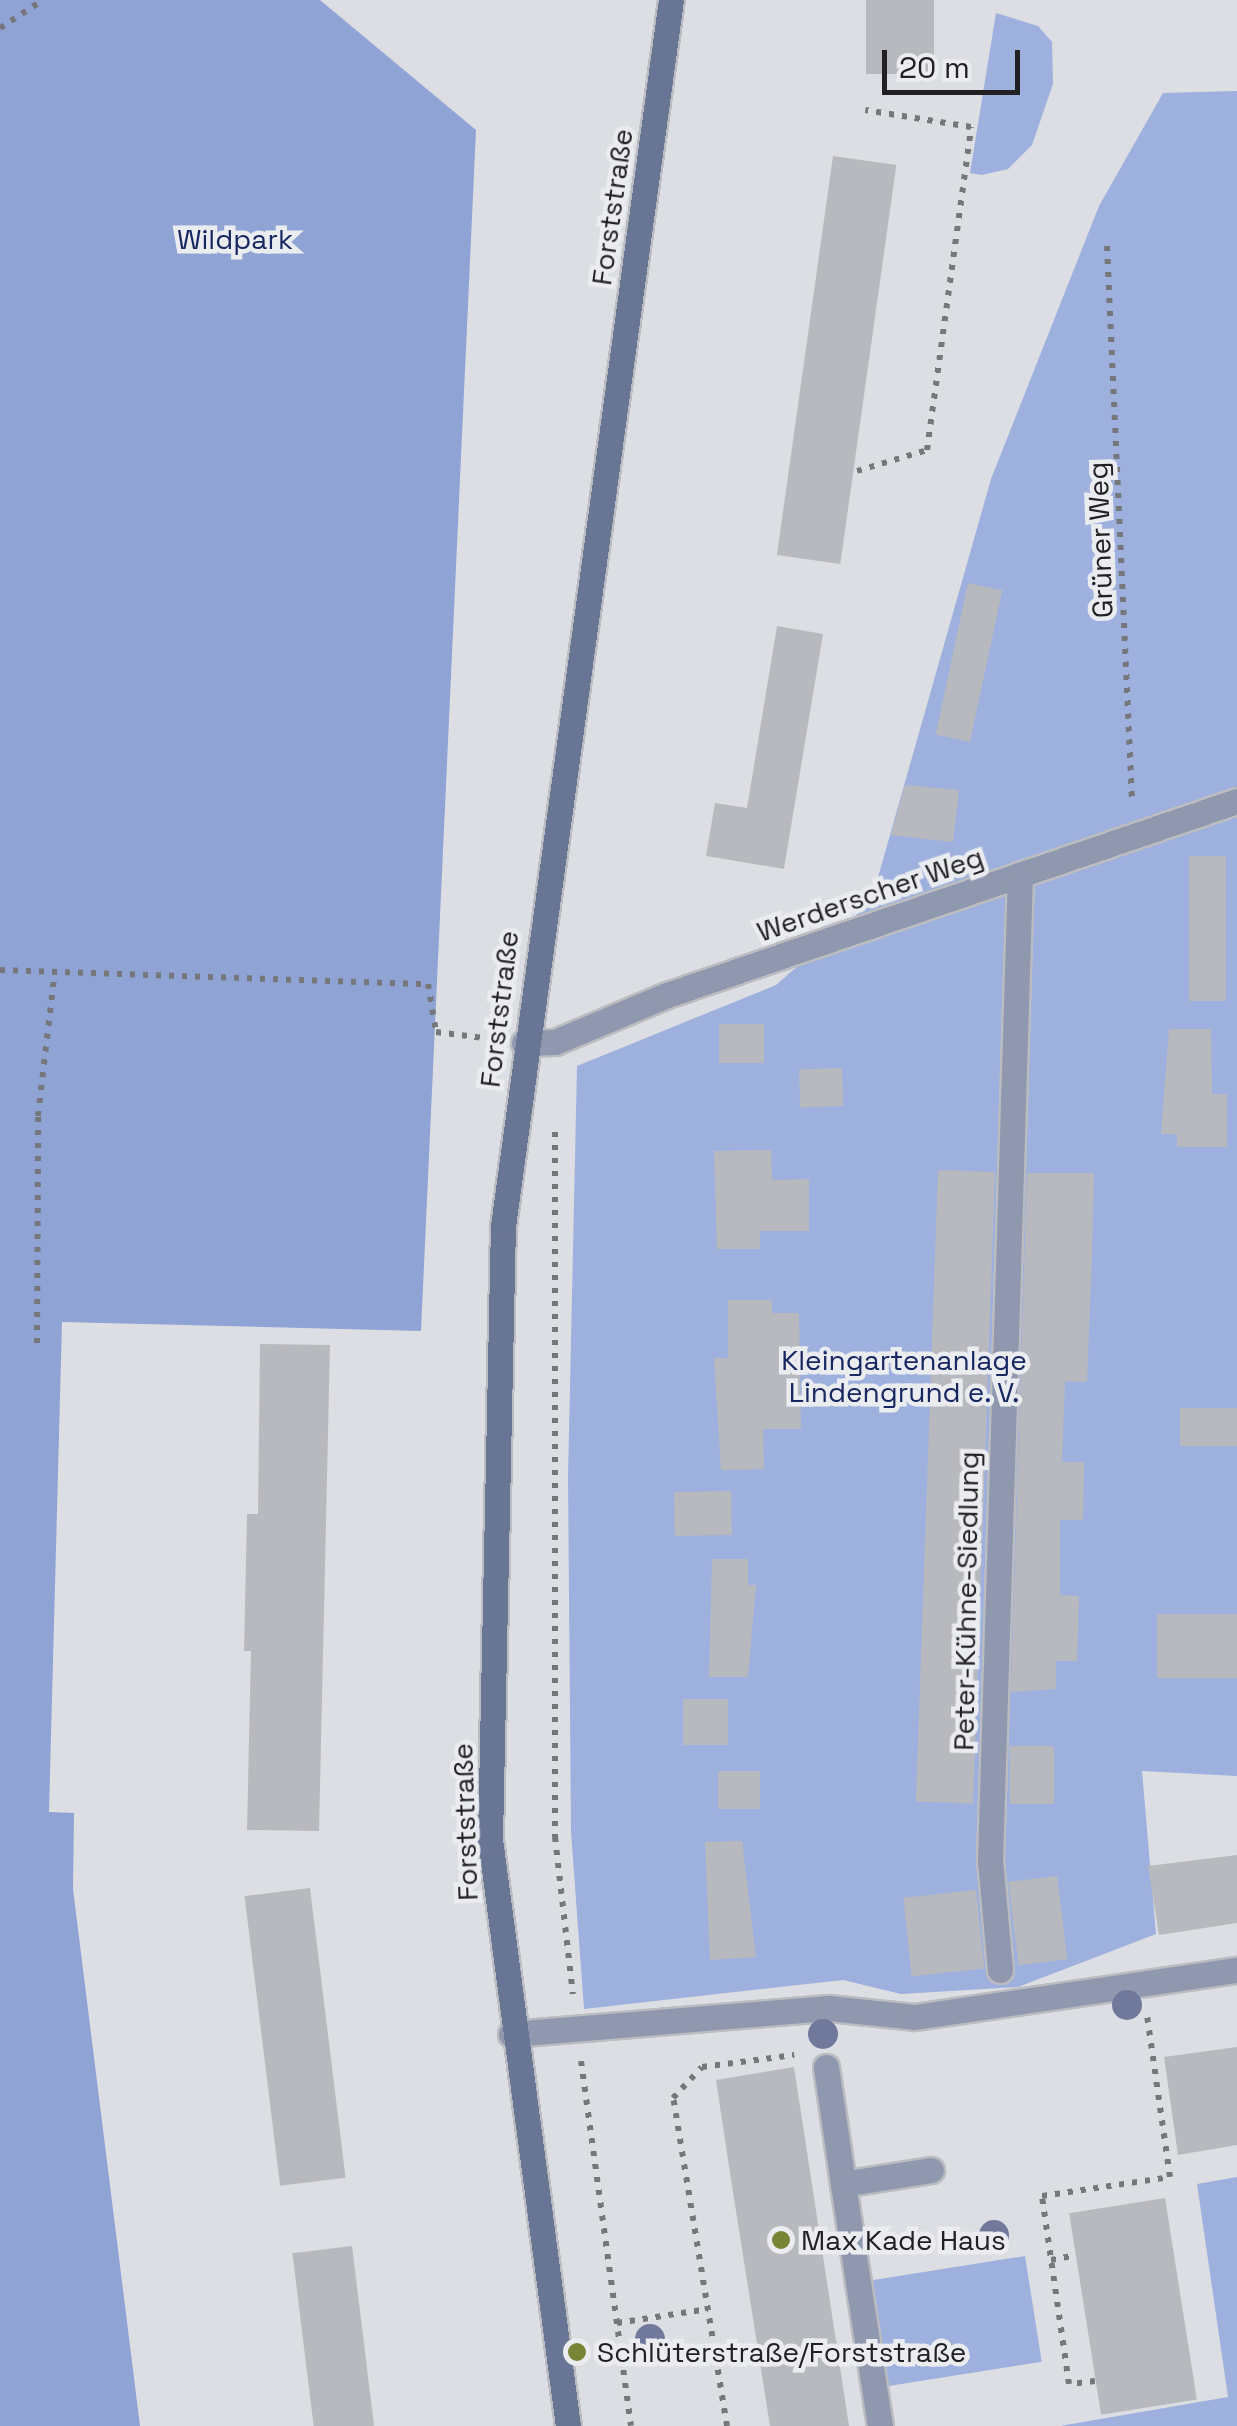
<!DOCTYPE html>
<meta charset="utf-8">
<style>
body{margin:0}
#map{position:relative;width:1237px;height:2426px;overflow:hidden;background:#dcdee3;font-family:"Space Grotesk",sans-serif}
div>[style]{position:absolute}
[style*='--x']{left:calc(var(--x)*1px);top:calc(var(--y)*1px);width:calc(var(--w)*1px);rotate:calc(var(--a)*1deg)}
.green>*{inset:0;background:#9eb0de;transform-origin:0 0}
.forest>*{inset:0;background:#90a3d5}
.building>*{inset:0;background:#b8b9be;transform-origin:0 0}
.path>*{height:6px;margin-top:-3px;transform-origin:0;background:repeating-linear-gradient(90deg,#76777a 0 5px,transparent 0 13px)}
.roads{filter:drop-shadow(2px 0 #babcc0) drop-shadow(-2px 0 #babcc0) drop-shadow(0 2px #babcc0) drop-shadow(0 -2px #babcc0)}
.lane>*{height:25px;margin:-12.5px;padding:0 12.5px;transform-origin:12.5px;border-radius:12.5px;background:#8f98ae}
.secondary>*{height:25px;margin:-12.5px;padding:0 12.5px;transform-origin:12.5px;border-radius:12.5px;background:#697595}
.trees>*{width:30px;height:30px;margin:-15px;border-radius:50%;background:#70799c}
.dots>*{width:28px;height:28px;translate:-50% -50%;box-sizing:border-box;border:5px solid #eaecf0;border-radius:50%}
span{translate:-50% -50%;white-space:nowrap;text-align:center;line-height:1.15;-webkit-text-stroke:9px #eaecf0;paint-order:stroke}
.street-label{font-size:28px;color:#212123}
.park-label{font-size:28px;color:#172762}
.poi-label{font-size:28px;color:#212123}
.left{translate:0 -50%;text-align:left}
.scale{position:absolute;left:882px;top:50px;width:138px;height:45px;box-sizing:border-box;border:5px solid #212123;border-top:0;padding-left:12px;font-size:30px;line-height:35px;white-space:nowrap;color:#212123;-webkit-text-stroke:8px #eaecf0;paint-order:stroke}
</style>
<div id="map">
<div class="green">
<i style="clip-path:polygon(996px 13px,1038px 26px,1052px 42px,1053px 84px,1032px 145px,1008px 169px,982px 175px,970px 173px)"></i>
<i style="clip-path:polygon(1237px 91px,1237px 1776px,1142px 1771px,1156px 1934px,1018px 1987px,901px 1994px,843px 1980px,584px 2009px,571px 1832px,568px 1477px,577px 1066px,776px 985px,871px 902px,991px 479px,1099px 206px,1163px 93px)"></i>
<i style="clip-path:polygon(1237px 2177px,1237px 2426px,1060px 2426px,1228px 2397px,1197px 2184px)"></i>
<i style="left:1025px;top:2256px;width:107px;height:158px;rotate:81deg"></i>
</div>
<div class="forest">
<i style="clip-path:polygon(0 0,320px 0,476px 130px,421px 1331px,62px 1322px,49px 1812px,74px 1813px,73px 1889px,140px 2426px,0 2426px)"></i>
</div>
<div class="building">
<i style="left:866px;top:0;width:68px;height:74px"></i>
<i style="left:833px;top:156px;width:64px;height:403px;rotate:8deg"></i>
<i style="left:968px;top:583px;width:35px;height:155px;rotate:12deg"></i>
<i style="clip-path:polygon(777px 626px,823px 634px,784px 869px,706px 856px,715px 803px,747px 808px)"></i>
<i style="clip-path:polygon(905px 785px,959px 790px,953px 842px,891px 835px)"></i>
<i style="left:1226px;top:856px;width:145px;height:37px;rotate:90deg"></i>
<i style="left:719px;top:1024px;width:45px;height:39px"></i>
<i style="clip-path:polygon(1169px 1029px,1211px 1029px,1212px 1094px,1227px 1094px,1227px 1147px,1177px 1147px,1177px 1134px,1161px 1134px)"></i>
<i style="left:842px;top:1068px;width:38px;height:43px;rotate:88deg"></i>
<i style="clip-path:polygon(771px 1150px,772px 1180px,809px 1179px,809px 1231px,760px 1231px,760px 1249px,717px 1249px,714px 1151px)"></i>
<i style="left:938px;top:1170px;width:57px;height:632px;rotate:2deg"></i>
<i style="clip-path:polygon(1027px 1173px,1094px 1173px,1092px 1255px,1087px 1382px,1065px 1381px,1062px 1462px,1084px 1462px,1083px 1520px,1060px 1520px,1060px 1595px,1079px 1596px,1077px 1661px,1056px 1661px,1056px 1689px,1011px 1692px)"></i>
<i style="clip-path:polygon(728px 1300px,772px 1300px,772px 1313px,799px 1313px,801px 1429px,763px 1429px,764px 1469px,721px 1470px,714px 1358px,728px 1358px)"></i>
<i style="clip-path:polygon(260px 1344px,330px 1345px,319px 1831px,247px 1830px,251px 1651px,244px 1651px,247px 1514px,258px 1514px)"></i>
<i style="left:1180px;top:1408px;width:57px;height:38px"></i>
<i style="left:731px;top:1491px;width:44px;height:57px;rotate:89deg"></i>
<i style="clip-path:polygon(712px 1559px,748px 1559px,748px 1585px,756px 1585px,748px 1677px,709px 1677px)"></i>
<i style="left:1237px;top:1614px;width:64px;height:80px;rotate:90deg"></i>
<i style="left:683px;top:1699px;width:45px;height:46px"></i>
<i style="left:1010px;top:1746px;width:44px;height:58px"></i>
<i style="left:718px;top:1771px;width:42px;height:38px"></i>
<i style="clip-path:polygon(742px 1841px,756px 1957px,710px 1960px,705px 1842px)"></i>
<i style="clip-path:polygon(1237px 1855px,1237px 1923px,1159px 1935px,1148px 1866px)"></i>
<i style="left:1057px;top:1876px;width:84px;height:49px;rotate:83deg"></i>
<i style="left:310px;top:1888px;width:292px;height:66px;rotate:83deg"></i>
<i style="left:976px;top:1890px;width:79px;height:73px;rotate:84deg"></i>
<i style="clip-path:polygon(1237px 2047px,1237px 2145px,1178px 2155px,1164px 2057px)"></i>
<i style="clip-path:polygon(794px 2067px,849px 2426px,770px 2426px,730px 2173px,716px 2080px)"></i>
<i style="left:1165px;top:2198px;width:204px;height:97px;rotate:81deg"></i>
<i style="left:352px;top:2246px;width:181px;height:60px;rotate:83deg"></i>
</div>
<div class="path">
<i style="--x:0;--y:28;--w:51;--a:-33.1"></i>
<i style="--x:1107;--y:246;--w:556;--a:87.42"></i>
<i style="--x:857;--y:471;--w:73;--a:-16.7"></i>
<i style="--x:927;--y:450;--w:326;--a:-82.2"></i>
<i style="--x:971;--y:127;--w:107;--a:-170.9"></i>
<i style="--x:0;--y:970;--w:428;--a:1.9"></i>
<i style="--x:428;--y:984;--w:49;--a:80.5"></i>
<i style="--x:436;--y:1032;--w:56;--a:7.1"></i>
<i style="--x:555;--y:1132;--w:705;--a:90"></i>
<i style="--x:555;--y:1837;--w:158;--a:83.5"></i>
<i style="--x:37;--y:1343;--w:227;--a:-89.7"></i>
<i style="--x:38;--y:1116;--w:139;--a:-83.4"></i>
<i style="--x:581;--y:2061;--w:368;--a:82.2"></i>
<i style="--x:1051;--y:2260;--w:25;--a:-11"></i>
<i style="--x:617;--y:2323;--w:92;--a:-8.7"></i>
<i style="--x:1095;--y:2381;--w:26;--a:173"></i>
<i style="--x:1069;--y:2384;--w:190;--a:-98.2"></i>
<i style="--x:1042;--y:2196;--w:129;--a:-8.4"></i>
<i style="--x:1170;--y:2177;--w:163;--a:-98.1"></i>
<i style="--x:727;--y:2426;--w:332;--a:-99.3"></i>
<i style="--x:673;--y:2098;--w:42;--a:-46.9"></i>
<i style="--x:702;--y:2067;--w:93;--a:-7.4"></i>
</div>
<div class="roads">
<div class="lane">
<i style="--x:524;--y:1043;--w:31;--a:-2"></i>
<i style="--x:555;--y:1042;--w:121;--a:-22.8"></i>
<i style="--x:667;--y:995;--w:602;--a:-18.8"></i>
<i style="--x:1000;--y:1970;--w:109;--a:-95.2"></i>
<i style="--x:990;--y:1861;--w:987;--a:-88.26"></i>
<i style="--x:511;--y:2034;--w:319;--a:-4.7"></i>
<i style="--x:829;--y:2008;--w:85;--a:6"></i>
<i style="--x:914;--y:2017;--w:326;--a:-8.3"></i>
<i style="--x:826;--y:2067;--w:118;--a:81.7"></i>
<i style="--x:880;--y:2426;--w:245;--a:-98.7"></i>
<i style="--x:843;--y:2184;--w:89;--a:-9"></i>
</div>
<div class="secondary">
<i style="--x:568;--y:2426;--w:592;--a:-97.57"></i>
<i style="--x:490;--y:1839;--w:613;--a:-88.79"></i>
<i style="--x:503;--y:1226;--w:1237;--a:-82.2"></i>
</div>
</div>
<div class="trees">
<i style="left:1127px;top:2005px"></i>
<i style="left:823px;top:2034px"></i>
<i style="left:994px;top:2235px"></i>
<i style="left:650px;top:2339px"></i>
</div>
<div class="dots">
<i style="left:781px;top:2240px;background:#778534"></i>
<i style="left:577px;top:2352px;background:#778534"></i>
</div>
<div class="street-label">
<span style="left:612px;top:207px;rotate:-82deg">Forststraße</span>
<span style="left:1100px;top:540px;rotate:-92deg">Grüner Weg</span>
<span style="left:870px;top:894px;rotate:-19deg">Werderscher Weg</span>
<span style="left:499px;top:1009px;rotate:-83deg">Forststraße</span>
<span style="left:966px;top:1601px;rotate:-89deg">Peter-Kühne-Siedlung</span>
<span style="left:465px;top:1822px;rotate:-92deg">Forststraße</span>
</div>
<div class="park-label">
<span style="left:235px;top:239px">Wildpark</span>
<span style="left:904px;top:1376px">Kleingartenanlage<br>Lindengrund e. V.</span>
</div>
<div class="poi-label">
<span class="left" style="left:801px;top:2240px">Max Kade Haus</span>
<span class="left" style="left:597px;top:2352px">Schlüterstraße/Forststraße</span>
</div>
<div class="scale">20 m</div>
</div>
